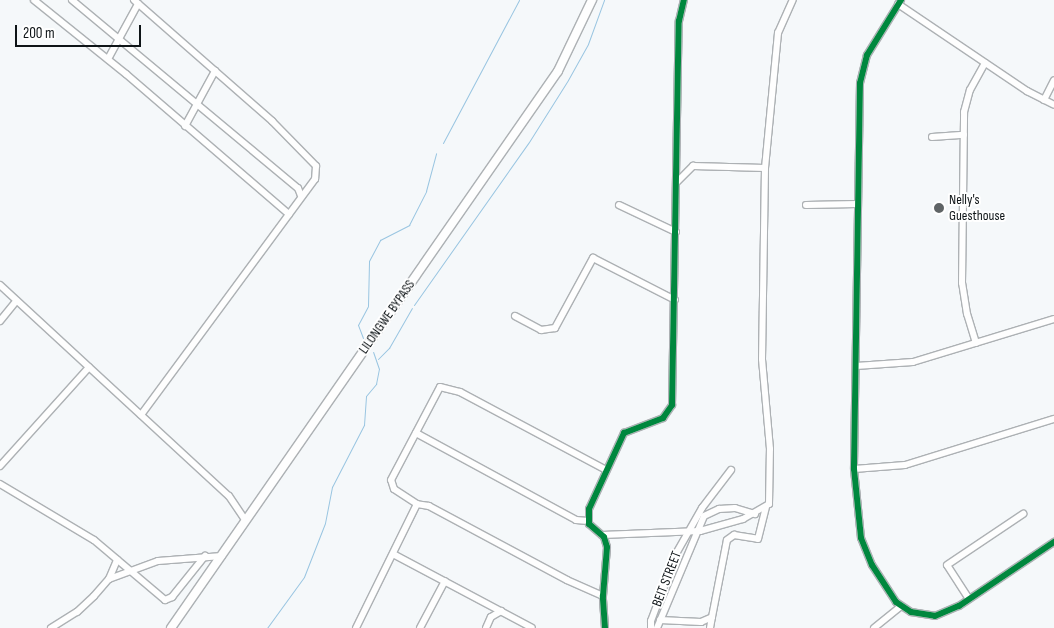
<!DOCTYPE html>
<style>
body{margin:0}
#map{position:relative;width:1054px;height:628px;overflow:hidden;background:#f5f8fa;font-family:"Sofia Sans Condensed",sans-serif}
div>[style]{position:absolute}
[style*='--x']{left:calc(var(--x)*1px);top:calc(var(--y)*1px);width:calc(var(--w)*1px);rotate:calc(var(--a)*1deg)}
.stream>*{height:1px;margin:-0.5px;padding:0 0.5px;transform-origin:0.5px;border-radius:0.5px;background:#99c5e1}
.roads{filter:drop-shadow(1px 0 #adb1b4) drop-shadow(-1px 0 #adb1b4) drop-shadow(0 1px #adb1b4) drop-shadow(0 -1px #adb1b4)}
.minor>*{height:6px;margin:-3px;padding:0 3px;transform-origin:3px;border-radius:3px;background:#fefefe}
.major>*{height:8px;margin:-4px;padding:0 4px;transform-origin:4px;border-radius:4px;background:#fefefe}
.cycleway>*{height:6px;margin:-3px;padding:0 3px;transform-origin:3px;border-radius:3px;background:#00873e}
.dots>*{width:14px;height:14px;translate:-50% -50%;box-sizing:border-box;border:2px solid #fff;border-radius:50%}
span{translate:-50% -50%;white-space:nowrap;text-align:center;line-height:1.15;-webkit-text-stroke:4px #fff;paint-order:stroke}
.poi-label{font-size:14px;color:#0e1417}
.left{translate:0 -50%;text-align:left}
.street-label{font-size:14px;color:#0e1417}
.scale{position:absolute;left:15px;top:25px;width:126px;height:22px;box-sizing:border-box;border:2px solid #0e1417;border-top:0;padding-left:6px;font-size:15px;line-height:18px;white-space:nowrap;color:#0e1417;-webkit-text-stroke:4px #fff;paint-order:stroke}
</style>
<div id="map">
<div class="stream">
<i style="--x:443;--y:143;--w:162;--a:-62"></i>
<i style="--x:414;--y:305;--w:199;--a:-54.8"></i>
<i style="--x:529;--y:142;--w:73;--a:-57.8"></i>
<i style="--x:568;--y:80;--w:41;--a:-60.9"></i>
<i style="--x:588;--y:44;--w:47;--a:-70"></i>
<i style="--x:363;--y:338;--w:14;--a:-111"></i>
<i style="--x:358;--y:325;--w:21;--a:-62"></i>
<i style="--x:368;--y:306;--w:45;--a:-88.7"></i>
<i style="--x:369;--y:261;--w:24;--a:-62"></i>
<i style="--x:380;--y:240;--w:33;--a:-27"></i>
<i style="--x:409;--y:225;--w:38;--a:-63"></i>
<i style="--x:426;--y:191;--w:39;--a:-75"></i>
<i style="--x:378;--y:359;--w:16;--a:-45"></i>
<i style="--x:389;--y:348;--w:46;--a:-60.1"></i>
<i style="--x:267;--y:628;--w:63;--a:-54"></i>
<i style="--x:304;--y:577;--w:58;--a:-68.7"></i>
<i style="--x:325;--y:523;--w:37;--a:-79"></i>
<i style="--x:332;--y:487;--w:70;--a:-62.7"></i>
<i style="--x:364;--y:425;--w:29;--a:-86"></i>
<i style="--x:366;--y:396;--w:16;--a:-50"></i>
<i style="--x:376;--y:384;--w:15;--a:-79"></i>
<i style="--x:379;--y:369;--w:18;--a:-109"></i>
</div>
<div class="roads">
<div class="minor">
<i style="--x:34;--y:0;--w:118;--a:38.8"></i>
<i style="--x:126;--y:74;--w:215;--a:40.7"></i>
<i style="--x:72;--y:0;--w:294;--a:39.8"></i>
<i style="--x:298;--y:188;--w:9;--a:69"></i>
<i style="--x:134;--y:0;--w:184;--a:41.2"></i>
<i style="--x:272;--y:121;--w:63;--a:45.6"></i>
<i style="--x:316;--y:166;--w:13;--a:94"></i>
<i style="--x:315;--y:179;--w:293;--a:126.4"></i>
<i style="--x:901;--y:0;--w:65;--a:121.7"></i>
<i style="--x:867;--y:55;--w:29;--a:104"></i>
<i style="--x:860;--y:83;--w:386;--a:90.9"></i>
<i style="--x:854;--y:469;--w:69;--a:84.2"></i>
<i style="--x:861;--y:538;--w:29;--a:68"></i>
<i style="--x:872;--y:565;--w:44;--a:57"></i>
<i style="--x:896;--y:602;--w:18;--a:34"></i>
<i style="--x:911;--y:612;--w:24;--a:9"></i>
<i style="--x:935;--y:616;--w:26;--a:-23"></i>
<i style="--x:959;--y:606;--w:115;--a:-34"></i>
<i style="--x:898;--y:4;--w:156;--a:34"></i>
<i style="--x:1027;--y:91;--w:30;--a:27"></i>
<i style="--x:108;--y:59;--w:63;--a:-61.4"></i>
<i style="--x:1044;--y:100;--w:22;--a:-63"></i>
<i style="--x:185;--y:126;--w:63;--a:-61.4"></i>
<i style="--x:932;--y:137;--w:32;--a:-4"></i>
<i style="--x:677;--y:182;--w:23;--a:-45"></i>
<i style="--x:693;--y:166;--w:72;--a:1.6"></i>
<i style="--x:619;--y:205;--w:63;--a:25.3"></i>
<i style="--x:806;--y:205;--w:51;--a:-1.1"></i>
<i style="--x:0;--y:285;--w:311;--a:42.7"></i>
<i style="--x:229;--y:496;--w:30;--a:56"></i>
<i style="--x:515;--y:316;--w:30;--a:28"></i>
<i style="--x:541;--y:330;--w:14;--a:-8"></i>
<i style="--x:555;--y:328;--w:80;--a:-61.5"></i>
<i style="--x:593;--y:258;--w:92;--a:27.1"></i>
<i style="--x:0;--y:321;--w:26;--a:-51"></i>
<i style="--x:976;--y:343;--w:30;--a:-107"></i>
<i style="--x:967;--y:314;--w:31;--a:-99"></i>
<i style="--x:962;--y:283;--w:171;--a:-89.3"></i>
<i style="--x:964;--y:112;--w:23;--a:-75"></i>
<i style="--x:970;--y:90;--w:31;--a:-61"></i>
<i style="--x:856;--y:366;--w:57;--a:-4"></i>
<i style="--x:913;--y:362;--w:147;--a:-17"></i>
<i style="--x:416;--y:433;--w:182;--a:28.5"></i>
<i style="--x:576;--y:520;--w:12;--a:5"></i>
<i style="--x:0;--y:466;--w:133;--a:-48"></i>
<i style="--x:854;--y:469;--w:51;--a:-4.5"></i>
<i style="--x:905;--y:465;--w:156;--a:-17.2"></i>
<i style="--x:0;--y:484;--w:109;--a:30.8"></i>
<i style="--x:94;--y:540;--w:93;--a:40.2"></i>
<i style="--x:165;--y:600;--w:8;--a:-23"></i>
<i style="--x:172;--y:597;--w:53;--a:-51.2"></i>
<i style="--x:602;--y:535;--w:98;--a:-2.3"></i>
<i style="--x:700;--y:531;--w:45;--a:-15.6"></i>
<i style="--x:743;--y:519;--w:30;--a:-30"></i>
<i style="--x:769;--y:504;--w:55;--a:-89"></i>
<i style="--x:770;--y:449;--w:90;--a:-95.1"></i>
<i style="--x:762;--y:359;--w:191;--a:-89.1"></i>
<i style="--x:765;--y:168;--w:136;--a:-84.5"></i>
<i style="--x:778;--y:33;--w:36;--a:-66"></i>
<i style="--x:393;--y:554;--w:157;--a:28"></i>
<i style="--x:109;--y:579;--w:52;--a:-20.2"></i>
<i style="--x:158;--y:561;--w:64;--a:-4.5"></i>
<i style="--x:603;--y:596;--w:39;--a:-156"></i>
<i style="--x:567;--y:580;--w:157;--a:-151.8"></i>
<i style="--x:429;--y:506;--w:12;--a:-171"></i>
<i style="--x:417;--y:504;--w:27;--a:-147"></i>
<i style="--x:394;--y:489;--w:9;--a:-108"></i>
<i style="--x:391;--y:480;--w:105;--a:-62.2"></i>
<i style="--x:440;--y:387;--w:21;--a:14"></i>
<i style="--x:460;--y:392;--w:166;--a:28.1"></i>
<i style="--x:969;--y:599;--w:40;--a:-122.9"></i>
<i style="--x:947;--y:565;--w:92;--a:-33.9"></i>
<i style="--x:660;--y:620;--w:41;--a:2.8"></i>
<i style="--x:701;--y:622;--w:12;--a:-24"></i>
<i style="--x:712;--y:617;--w:78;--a:-79"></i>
<i style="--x:727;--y:540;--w:9;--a:-36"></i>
<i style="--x:734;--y:535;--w:24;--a:9"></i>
<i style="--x:758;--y:539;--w:33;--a:-76"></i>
<i style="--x:51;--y:628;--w:31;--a:-32"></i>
<i style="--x:77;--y:612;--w:23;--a:-43"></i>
<i style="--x:94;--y:596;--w:23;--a:-49"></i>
<i style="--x:109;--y:579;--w:21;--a:-67"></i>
<i style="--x:356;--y:628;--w:138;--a:-63.8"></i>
<i style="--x:420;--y:628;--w:53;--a:-62"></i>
<i style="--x:486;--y:628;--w:12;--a:-66"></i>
<i style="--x:491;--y:617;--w:12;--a:-31"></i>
<i style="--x:605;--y:628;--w:32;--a:-94"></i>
<i style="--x:603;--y:596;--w:49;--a:-85.3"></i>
<i style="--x:607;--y:547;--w:10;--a:-107"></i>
<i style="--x:604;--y:537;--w:20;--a:-139"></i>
<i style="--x:589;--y:524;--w:15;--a:-90"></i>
<i style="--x:589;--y:509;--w:84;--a:-65.3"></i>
<i style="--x:624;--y:433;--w:42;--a:-21"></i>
<i style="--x:663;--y:418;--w:16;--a:-55"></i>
<i style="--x:672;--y:405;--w:384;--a:-89"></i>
<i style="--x:679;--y:21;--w:22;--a:-77"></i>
<i style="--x:651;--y:628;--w:7;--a:-90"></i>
<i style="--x:651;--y:621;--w:74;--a:-69.4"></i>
<i style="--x:677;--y:552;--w:51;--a:-60.4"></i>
<i style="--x:702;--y:508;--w:48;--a:-52.7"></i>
<i style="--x:657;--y:628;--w:121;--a:-67.2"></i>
<i style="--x:704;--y:516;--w:17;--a:-25"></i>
<i style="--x:719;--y:509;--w:16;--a:-4"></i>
<i style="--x:735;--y:508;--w:21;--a:17"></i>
<i style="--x:710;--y:628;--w:11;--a:-80"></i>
<i style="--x:874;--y:628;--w:33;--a:-39"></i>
</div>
<div class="major">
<i style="--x:171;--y:628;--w:678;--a:-55.21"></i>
<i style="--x:558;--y:71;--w:79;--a:-64.4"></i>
</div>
</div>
<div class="cycleway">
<i style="--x:901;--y:0;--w:65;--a:121.7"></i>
<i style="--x:867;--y:55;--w:29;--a:104"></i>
<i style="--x:860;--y:83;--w:386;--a:90.9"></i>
<i style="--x:854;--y:469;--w:69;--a:84.2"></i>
<i style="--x:861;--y:538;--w:29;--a:68"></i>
<i style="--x:872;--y:565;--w:44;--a:57"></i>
<i style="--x:896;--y:602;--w:18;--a:34"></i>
<i style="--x:911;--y:612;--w:24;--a:9"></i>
<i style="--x:935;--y:616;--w:26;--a:-23"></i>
<i style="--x:959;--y:606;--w:115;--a:-34"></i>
<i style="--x:605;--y:628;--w:32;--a:-94"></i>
<i style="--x:603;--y:596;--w:49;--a:-85.3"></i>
<i style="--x:607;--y:547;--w:10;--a:-107"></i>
<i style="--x:604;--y:537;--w:20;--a:-139"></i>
<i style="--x:589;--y:524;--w:15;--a:-90"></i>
<i style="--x:589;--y:509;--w:84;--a:-65.3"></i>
<i style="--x:624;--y:433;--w:42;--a:-21"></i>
<i style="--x:663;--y:418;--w:16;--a:-55"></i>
<i style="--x:672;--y:405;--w:384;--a:-89"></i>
<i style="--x:679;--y:21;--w:22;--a:-77"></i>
</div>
<div class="dots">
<i style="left:939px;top:208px;background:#5f6466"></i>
</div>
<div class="poi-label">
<span class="left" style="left:949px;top:208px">Nelly's<br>Guesthouse</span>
</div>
<div class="street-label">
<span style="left:387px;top:317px;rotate:-55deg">LILONGWE BYPASS</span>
<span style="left:667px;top:579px;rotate:-69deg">BEIT STREET</span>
</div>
<div class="scale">200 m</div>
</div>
